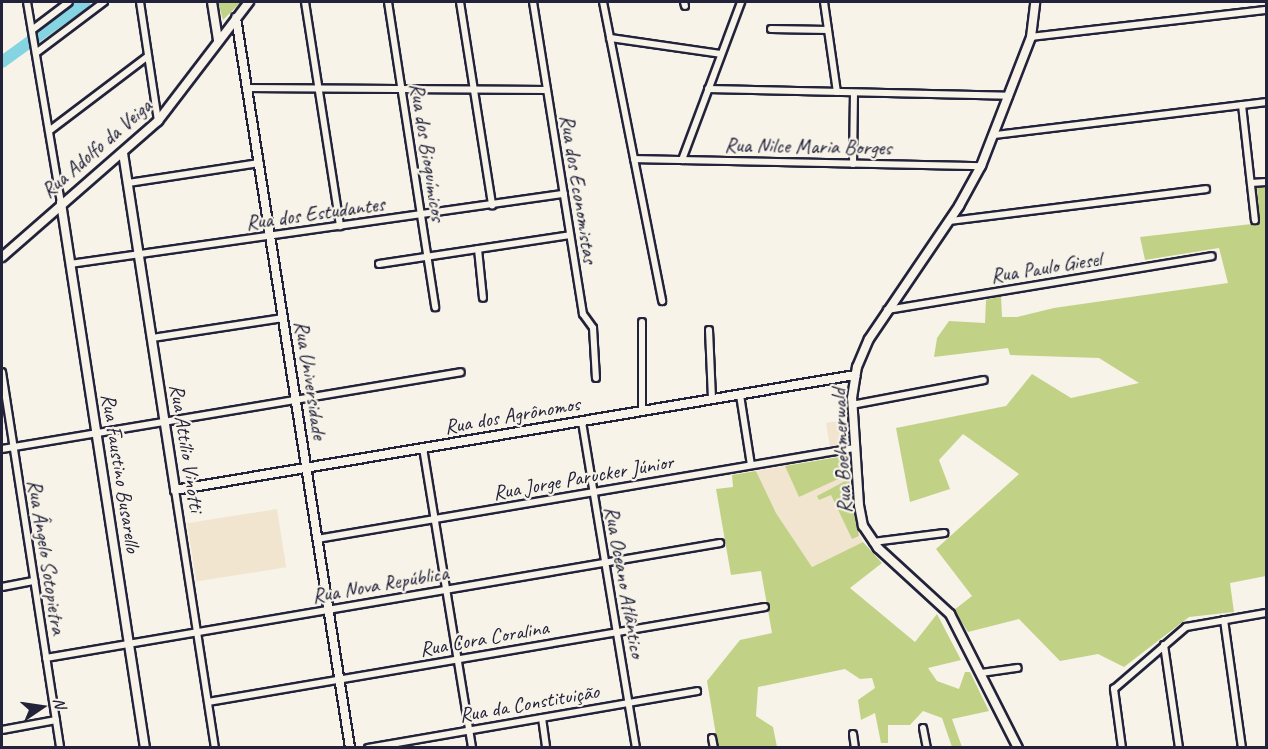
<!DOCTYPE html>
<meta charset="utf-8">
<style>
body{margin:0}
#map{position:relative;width:1268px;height:749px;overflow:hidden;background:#f7f3e8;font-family:Caveat,sans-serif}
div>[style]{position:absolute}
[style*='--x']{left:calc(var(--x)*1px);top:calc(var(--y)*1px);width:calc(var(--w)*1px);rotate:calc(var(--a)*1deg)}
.built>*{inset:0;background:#f2e5d0;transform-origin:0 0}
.green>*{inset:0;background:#c1d287}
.river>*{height:12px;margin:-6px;padding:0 6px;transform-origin:6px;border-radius:6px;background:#85d4e2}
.roads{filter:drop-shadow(2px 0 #22223b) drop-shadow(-2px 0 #22223b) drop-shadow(0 2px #22223b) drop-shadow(0 -2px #22223b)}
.street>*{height:6px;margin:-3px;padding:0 3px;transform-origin:3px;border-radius:3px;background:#f7f3e8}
.secondary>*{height:8px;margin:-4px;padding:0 4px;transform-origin:4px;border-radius:4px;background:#f7f3e8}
span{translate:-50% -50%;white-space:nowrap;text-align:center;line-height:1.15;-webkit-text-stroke:4.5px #f7f3e8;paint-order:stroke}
.street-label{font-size:21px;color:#22223b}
.frame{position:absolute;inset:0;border:3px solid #22223b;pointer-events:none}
.north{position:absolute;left:12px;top:677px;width:60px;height:60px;-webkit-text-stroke:4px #f7f3e8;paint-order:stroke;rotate:77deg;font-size:16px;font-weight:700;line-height:24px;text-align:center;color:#22223b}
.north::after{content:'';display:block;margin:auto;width:21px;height:27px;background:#22223b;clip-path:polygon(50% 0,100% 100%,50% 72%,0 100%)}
</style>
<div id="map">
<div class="built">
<i style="clip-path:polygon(845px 420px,845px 443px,830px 447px,826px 423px)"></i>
<i style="clip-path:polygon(839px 457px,848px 465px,854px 524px,863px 542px,812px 567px,776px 513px,756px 471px)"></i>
<i style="left:277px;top:509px;width:59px;height:91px;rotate:81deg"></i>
</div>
<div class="green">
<i style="clip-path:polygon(218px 2px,241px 2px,223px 20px)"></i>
<i style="clip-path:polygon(1266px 185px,1266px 576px,1230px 583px,1234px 612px,1189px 617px,1124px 667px,1098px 654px,1060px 661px,1019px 619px,968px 632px,954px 610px,972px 596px,936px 549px,1019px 474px,963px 434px,939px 460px,950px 489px,910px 502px,896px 428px,1006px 406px,1032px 374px,1071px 398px,1139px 383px,1099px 358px,1010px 355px,1008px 348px,934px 357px,937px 338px,949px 321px,985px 323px,986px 300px,1001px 296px,1002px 317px,1017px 317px,1054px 308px,1228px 283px,1219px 248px,1145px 260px,1140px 237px,1260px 223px,1257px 187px)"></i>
<i style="clip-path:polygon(839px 457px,847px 461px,849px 474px,799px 497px,785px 466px)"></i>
<i style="clip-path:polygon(756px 471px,776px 513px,812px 567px,863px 542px,882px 563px,850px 588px,915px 642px,937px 614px,961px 660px,928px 668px,937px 681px,959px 689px,965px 672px,970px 672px,989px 711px,952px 719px,962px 747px,952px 747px,942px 718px,923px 711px,910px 725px,888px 725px,888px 743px,881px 743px,875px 713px,861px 720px,858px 700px,875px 688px,872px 678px,860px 679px,845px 669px,758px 687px,756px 716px,773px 727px,777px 747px,718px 747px,707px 681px,740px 640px,772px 633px,761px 571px,731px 575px,716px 489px,733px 487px,732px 475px)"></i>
<i style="clip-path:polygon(849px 479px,859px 536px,852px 539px,831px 495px,819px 500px,817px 496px)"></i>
</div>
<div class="river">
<i style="--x:2;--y:62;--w:102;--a:-35.9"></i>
</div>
<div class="roads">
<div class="street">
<i style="--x:27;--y:2;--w:204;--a:80.4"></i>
<i style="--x:140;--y:2;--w:120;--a:81.4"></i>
<i style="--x:305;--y:2;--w:227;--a:81.1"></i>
<i style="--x:388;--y:2;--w:309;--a:81.2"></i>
<i style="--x:460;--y:2;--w:206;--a:81"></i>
<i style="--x:533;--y:2;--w:316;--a:80.9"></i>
<i style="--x:583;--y:314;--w:17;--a:54"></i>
<i style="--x:593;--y:328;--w:50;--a:86.6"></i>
<i style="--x:603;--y:2;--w:305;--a:78.8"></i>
<i style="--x:684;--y:2;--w:4;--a:76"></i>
<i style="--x:824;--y:2;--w:91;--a:81.8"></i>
<i style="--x:771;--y:29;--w:57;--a:1"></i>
<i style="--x:32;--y:30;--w:46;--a:-37.1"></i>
<i style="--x:1031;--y:37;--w:237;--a:-6.6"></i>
<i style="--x:610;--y:38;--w:112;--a:8.2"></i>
<i style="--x:36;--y:53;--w:85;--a:-36.9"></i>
<i style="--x:247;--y:88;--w:300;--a:0.4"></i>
<i style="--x:708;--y:89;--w:301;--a:1.3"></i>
<i style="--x:1242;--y:105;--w:116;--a:83.6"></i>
<i style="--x:49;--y:131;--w:124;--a:-37.1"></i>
<i style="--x:995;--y:135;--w:273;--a:-6.9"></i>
<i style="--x:634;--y:159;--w:347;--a:1.2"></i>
<i style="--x:682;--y:160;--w:169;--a:-69.5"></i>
<i style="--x:853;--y:164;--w:71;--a:-89.2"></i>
<i style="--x:128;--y:183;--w:133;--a:-8.7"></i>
<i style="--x:1251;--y:183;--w:15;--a:-4"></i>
<i style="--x:950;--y:221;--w:258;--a:-7.1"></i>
<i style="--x:478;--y:249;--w:49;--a:84.2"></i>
<i style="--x:70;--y:264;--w:499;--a:-8.1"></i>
<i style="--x:379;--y:264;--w:193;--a:-8.6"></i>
<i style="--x:887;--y:310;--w:329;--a:-9.4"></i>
<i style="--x:709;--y:330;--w:70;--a:87.5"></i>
<i style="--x:152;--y:338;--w:133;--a:-8.7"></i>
<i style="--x:2;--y:372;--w:380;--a:81.2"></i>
<i style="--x:740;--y:395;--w:71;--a:81.1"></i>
<i style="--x:852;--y:405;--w:134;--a:-10.7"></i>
<i style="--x:642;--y:411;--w:89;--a:-90"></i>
<i style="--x:582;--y:422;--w:330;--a:80.6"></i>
<i style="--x:423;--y:448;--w:304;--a:80.7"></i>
<i style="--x:2;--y:449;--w:465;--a:-9.5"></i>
<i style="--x:175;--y:490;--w:261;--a:81.2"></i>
<i style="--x:317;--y:539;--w:545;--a:-9.62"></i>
<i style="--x:873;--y:542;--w:72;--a:-7.2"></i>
<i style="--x:2;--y:587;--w:33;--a:-11"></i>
<i style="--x:1224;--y:620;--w:129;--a:82"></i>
<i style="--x:1164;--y:645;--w:104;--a:81.7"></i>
<i style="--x:46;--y:658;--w:684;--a:-9.68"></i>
<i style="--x:981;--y:673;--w:37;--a:-8"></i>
<i style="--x:208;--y:702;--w:565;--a:-9.68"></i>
<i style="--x:542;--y:718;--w:30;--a:82"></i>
<i style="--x:923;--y:728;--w:20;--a:79"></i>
<i style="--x:2;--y:730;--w:55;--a:-10.5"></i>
<i style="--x:853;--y:734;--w:14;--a:82"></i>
<i style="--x:712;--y:738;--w:10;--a:79"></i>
<i style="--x:368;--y:748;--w:334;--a:-9.8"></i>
<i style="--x:1122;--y:748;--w:60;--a:-97.7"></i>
<i style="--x:1114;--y:689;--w:95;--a:-40.7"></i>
<i style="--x:1186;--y:627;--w:81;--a:-9.9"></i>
</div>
<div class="secondary">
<i style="--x:212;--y:2;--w:38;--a:81"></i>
<i style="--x:236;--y:18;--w:739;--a:81.12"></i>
<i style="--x:123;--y:153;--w:341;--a:81.2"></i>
<i style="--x:175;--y:490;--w:690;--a:-9.6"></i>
<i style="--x:61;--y:203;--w:551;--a:81.24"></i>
<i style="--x:2;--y:257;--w:207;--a:-41.1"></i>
<i style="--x:158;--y:121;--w:150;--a:-52.6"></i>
<i style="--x:1018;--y:748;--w:150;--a:-116.9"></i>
<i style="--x:950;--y:614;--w:98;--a:-137.5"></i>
<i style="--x:878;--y:548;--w:27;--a:-124"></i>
<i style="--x:863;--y:526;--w:21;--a:-101"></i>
<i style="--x:859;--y:505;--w:107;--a:-93.7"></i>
<i style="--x:852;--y:398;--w:31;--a:-81"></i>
<i style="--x:857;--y:367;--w:30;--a:-67"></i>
<i style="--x:869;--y:339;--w:161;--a:-55.9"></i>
<i style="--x:959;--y:206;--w:46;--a:-61.2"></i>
<i style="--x:981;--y:166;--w:138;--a:-68.8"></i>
<i style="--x:1031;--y:37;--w:35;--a:-83"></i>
</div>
</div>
<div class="street-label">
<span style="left:808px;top:146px;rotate:1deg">Rua Nilce Maria Borges</span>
<span style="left:96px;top:148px;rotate:-41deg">Rua Adolfo da Veiga</span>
<span style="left:428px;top:152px;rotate:81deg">Rua dos Bioquímicos</span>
<span style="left:579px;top:189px;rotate:81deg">Rua dos Economistas</span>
<span style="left:315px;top:213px;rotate:-8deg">Rua dos Estudantes</span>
<span style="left:1046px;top:267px;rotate:-9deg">Rua Paulo Giesel</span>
<span style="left:311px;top:380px;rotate:81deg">Rua Universidade</span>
<span style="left:512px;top:415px;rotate:-10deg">Rua dos Agrônomos</span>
<span style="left:187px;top:448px;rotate:81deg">Rua Attílio Vinotti</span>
<span style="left:841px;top:451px;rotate:-93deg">Rua Boehmerwald</span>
<span style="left:121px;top:473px;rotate:81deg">Rua Faustino Busarello</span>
<span style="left:583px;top:477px;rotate:-10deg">Rua Jorge Parucker Júnior</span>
<span style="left:47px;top:557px;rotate:81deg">Rua Ângelo Sotopietra</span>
<span style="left:625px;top:582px;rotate:80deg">Rua Oceano Atlântico</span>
<span style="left:380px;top:584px;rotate:-10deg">Rua Nova República</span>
<span style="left:484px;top:638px;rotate:-10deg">Rua Cora Coralina</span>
<span style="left:529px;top:703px;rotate:-10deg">Rua da Constituição</span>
</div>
<div class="frame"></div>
<div class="north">N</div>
</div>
